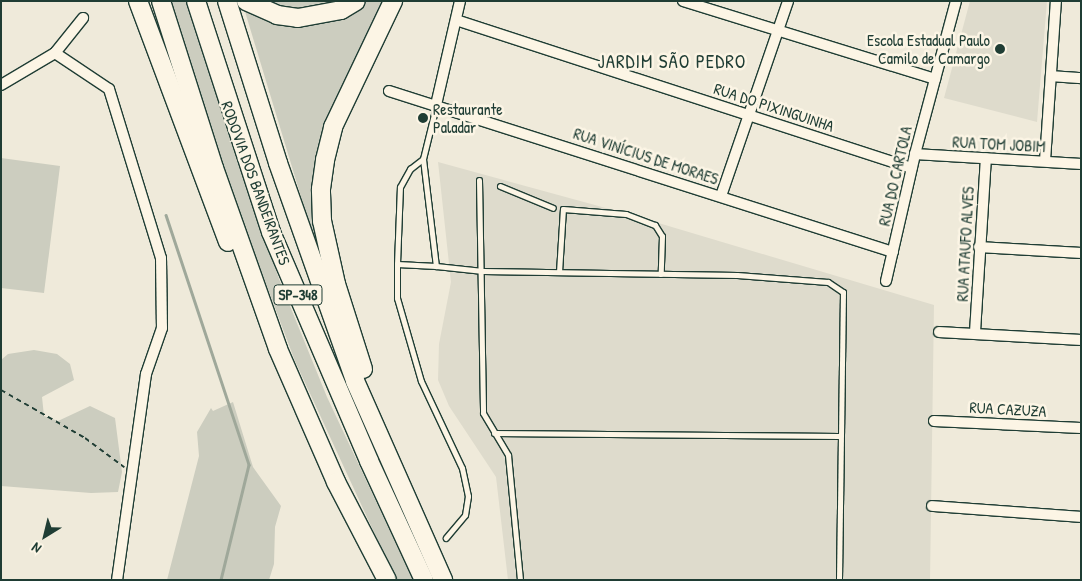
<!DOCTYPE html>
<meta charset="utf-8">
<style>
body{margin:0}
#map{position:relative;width:1082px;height:581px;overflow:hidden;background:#efeada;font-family:"Patrick Hand",sans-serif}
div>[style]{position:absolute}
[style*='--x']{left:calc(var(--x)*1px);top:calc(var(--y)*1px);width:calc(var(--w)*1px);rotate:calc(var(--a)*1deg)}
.built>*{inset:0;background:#dedbcc}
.green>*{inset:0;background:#cccdbf}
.stream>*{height:2.5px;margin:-1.25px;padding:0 1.25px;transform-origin:1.25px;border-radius:1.25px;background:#9fa89a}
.path>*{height:2px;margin-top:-1px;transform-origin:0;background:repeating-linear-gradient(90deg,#1f3d34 0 5px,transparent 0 9px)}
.roads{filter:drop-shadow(1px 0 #1f3d34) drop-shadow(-1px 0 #1f3d34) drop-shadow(0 1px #1f3d34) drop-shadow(0 -1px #1f3d34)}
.service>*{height:5px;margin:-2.5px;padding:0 2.5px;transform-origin:2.5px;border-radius:2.5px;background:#fcf5e5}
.minor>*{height:10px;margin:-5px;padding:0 5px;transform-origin:5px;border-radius:5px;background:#fcf5e5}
.motorway>*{height:18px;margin:-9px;padding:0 9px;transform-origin:9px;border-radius:9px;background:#fcf5e5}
.dots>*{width:14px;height:14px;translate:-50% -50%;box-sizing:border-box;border:2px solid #fcf5e5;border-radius:50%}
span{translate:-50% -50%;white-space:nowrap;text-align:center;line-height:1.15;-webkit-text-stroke:5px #fcf5e5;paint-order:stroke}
.shield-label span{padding:1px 4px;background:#fcf5e5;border:1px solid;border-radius:4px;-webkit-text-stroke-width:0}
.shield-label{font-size:15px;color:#1f3d34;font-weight:700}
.poi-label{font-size:16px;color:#1f3d34}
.right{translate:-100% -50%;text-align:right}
.left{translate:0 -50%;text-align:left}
.street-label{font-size:16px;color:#1f3d34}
.quarter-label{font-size:19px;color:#1f3d34;letter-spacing:1px}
.frame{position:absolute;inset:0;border:2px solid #1f3d34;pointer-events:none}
.north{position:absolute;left:20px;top:511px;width:50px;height:50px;-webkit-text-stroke:4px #fcf5e5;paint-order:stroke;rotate:216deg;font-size:14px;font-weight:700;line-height:20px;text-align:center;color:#1f3d34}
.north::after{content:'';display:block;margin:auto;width:18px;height:22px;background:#1f3d34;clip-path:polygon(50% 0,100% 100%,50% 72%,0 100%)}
</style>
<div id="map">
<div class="built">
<i style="clip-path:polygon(970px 1px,1047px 1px,1037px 122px,944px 98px)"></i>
<i style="clip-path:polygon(438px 162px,635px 216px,934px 305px,930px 580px,508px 580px,496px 477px,449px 406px,438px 380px,439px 344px,451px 282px)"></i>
</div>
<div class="green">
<i style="clip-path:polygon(170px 1px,187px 1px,279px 279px,327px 397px,413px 580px,396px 580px,295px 361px,221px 164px)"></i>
<i style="clip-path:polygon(254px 1px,345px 1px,307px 13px)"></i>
<i style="clip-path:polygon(366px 1px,387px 1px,339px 97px,315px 206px,315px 243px,243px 5px,262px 16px)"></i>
<i style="clip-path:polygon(1px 158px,60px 166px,44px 293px,1px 288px)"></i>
<i style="clip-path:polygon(34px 350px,57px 354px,70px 364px,74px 380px,42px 397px,44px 416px,58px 421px,90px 406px,115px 418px,122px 472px,118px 492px,91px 493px,1px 486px,1px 360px,8px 354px)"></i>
<i style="clip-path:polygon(233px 402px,253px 467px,281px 506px,275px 527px,274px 564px,269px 580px,167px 580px,199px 456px,197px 432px,211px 408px,213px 411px)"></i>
</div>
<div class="stream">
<i style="--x:166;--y:215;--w:263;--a:71.6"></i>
<i style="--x:249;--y:465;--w:118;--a:103.7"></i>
</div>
<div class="path">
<i style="--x:1;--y:390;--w:97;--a:29.7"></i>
<i style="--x:85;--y:438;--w:49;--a:36.6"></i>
</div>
<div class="roads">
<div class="service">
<i style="--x:436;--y:106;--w:55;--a:103.8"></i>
<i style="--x:423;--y:159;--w:108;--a:83.1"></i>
<i style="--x:436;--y:266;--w:47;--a:6.1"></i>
<i style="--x:483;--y:271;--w:254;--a:0.9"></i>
<i style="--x:737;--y:275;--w:91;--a:4.4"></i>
<i style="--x:828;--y:282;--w:18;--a:34"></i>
<i style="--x:843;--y:292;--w:288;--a:90.8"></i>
<i style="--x:479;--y:180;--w:233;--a:89"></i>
<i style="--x:483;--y:413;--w:49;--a:59.2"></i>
<i style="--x:508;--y:455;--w:126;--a:84.5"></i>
<i style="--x:500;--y:186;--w:57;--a:22.5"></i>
<i style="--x:397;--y:264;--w:77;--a:-87.8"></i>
<i style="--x:400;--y:187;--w:21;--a:-61"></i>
<i style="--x:410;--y:169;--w:16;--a:-38"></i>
<i style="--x:436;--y:266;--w:39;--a:-177"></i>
<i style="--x:397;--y:264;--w:34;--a:90"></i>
<i style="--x:397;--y:298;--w:86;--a:73.9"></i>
<i style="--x:421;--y:381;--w:96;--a:64.8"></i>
<i style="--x:462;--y:468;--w:29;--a:78"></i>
<i style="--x:468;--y:496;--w:19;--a:99"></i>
<i style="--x:465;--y:515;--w:30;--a:130"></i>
<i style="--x:559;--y:272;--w:63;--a:-86.4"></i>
<i style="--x:563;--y:209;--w:63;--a:4.5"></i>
<i style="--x:626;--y:214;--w:31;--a:21"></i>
<i style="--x:655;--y:225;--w:13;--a:58"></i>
<i style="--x:662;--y:236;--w:38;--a:92"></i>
<i style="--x:494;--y:433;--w:345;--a:0.5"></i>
</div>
<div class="minor">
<i style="--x:683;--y:1;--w:264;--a:17.2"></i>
<i style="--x:456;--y:20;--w:479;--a:18"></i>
<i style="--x:55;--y:53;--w:65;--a:33.7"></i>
<i style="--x:109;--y:89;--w:177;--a:72.9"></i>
<i style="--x:161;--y:258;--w:70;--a:89.2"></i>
<i style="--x:162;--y:328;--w:49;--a:109.2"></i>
<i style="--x:146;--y:374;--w:208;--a:98"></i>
<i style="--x:1051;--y:76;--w:30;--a:4"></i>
<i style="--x:1;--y:85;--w:63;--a:-30.7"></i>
<i style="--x:55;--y:53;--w:45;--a:-51.3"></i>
<i style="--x:389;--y:91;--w:529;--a:17.72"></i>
<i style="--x:436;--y:105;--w:107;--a:-77"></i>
<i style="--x:915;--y:154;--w:166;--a:3.4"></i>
<i style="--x:1045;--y:161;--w:160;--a:-86.1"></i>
<i style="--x:721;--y:196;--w:206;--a:-71"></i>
<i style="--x:979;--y:247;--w:102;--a:3.4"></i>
<i style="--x:886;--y:281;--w:130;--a:-77.1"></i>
<i style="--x:915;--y:154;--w:158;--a:-75"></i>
<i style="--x:939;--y:332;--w:142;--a:3.2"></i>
<i style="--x:975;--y:332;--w:174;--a:-86.4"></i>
<i style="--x:934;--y:421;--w:147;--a:2.7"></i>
<i style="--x:932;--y:506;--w:149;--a:4.2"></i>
</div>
<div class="motorway">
<i style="--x:138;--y:1;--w:257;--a:69.5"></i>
<i style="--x:161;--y:1;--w:175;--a:72.4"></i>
<i style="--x:214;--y:168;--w:192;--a:70.5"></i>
<i style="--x:278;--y:349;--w:145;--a:66.4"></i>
<i style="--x:336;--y:482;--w:110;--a:62.5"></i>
<i style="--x:196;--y:1;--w:243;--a:72"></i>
<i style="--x:271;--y:232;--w:249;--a:66.8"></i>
<i style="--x:369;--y:461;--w:131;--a:65.2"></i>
<i style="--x:227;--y:1;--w:170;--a:72.5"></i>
<i style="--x:278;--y:163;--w:231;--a:70.5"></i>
<i style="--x:355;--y:381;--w:218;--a:66.1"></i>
<i style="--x:246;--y:1;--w:34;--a:24"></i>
<i style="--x:277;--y:15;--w:21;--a:8"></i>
<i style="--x:298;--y:18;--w:44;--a:-10.5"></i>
<i style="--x:341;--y:10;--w:17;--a:-31"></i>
<i style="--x:363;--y:369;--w:89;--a:-107.6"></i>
<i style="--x:336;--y:284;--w:65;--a:-102.5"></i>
<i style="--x:322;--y:221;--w:32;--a:-92"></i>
<i style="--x:321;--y:189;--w:29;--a:-82"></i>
<i style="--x:325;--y:160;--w:34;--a:-76"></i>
<i style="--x:333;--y:127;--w:140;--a:-64.5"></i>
</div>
</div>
<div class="dots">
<i style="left:1000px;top:49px;background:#1f3d34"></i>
<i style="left:423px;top:118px;background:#1f3d34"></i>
</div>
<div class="shield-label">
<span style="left:298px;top:295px">SP-348</span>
</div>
<div class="poi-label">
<span class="right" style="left:990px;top:49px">Escola Estadual Paulo<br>Camilo de Camargo</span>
<span class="left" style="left:433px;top:118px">Restaurante<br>Paladar</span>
</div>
<div class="street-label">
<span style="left:774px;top:107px;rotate:18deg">RUA DO PIXINGUINHA</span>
<span style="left:999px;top:144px;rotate:3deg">RUA TOM JOBIM</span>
<span style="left:646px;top:156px;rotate:18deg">RUA VINÍCIUS DE MORAES</span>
<span style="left:895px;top:176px;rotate:-77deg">RUA DO CARTOLA</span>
<span style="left:256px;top:183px;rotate:70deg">RODOVIA DOS BANDEIRANTES</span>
<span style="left:965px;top:244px;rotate:-87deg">RUA ATAUFO ALVES</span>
<span style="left:1008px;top:409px;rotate:3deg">RUA CAZUZA</span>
</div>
<div class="quarter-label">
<span style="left:672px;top:62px">JARDIM SÃO PEDRO</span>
</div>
<div class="frame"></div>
<div class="north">N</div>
</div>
